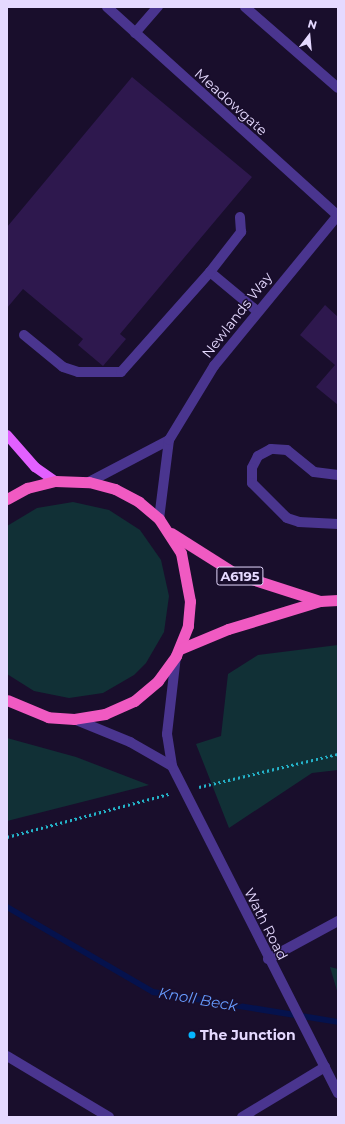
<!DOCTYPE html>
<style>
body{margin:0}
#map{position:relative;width:345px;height:1124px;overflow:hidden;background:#190e2c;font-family:Montserrat,sans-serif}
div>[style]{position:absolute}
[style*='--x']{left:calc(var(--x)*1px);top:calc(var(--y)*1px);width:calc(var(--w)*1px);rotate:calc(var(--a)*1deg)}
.green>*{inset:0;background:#113036}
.stream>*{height:6px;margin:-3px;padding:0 3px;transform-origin:3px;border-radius:3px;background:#05124d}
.building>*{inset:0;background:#2e184e}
.path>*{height:2.5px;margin-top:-1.25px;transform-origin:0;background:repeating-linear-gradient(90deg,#24b2c8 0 2px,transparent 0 5px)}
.service>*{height:10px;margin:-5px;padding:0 5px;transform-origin:5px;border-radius:5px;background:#4a358f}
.minor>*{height:10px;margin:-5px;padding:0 5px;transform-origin:5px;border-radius:5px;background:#4a358f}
.tertiary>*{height:10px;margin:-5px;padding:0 5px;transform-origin:5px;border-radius:5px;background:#4a358f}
.primary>*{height:10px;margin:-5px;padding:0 5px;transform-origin:5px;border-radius:5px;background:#e260ff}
.trunk>*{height:11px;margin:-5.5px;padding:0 5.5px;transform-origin:5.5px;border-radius:5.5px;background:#f05ac2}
.dots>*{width:11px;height:11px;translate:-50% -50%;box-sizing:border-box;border:2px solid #190e2c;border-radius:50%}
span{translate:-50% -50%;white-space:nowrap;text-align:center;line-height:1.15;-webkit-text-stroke:3px #190e2c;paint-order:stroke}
.shield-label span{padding:1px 3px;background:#190e2c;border:1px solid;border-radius:3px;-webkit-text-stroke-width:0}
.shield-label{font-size:13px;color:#e5d9ff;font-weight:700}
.street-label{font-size:14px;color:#e5d9ff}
.poi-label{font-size:14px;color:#e5d9ff;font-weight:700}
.left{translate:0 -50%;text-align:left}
.water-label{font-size:15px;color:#679bff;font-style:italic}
.frame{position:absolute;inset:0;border:8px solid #e5d9ff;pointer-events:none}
.north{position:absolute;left:289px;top:16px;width:40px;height:40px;-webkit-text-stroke:3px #190e2c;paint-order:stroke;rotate:16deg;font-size:11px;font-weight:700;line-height:16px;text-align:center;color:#e5d9ff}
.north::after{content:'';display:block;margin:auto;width:14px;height:18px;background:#e5d9ff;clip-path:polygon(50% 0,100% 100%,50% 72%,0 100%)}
</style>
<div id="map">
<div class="green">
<i style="clip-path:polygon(73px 502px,109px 510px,140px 530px,161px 560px,169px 596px,164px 632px,146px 663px,134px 675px,103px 693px,69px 698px,34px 691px,7px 674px,7px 526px,37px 508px)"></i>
<i style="clip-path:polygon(338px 645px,338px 770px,312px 773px,229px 828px,196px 744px,221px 736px,228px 674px,258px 655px)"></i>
<i style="clip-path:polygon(7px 738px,76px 757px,149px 785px,7px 821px)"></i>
<i style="clip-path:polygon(330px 967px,338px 969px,338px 994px)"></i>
</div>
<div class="stream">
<i style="--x:7;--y:907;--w:169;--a:30.2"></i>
<i style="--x:153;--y:992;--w:187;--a:9.2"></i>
</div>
<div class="building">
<i style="clip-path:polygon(132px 77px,252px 177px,120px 334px,126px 339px,103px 366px,78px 345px,83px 339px,23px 289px,7px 308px,7px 227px)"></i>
<i style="clip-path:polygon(325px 305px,338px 317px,338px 405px,316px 387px,335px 365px,300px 335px)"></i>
</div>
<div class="path">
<i style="--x:199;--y:787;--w:143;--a:-13.4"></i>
<i style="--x:7;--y:837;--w:168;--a:-14.9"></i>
</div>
<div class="service">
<i style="--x:245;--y:7;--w:123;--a:41.1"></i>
<i style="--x:135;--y:33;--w:35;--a:-49"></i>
<i style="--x:210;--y:272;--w:61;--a:39.7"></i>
<i style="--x:24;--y:335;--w:50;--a:39.4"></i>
<i style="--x:63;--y:367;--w:16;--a:18"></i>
<i style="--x:78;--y:372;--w:43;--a:0"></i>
<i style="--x:121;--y:372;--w:134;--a:-48.3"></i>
<i style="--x:210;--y:272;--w:51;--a:-52.2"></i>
<i style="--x:241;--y:232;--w:15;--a:-94"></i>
<i style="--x:338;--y:475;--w:24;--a:-173"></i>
<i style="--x:314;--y:472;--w:35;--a:-141"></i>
<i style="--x:287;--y:450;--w:16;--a:-176"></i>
<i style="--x:271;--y:449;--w:15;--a:152"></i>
<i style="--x:258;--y:456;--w:13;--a:117"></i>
<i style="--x:252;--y:468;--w:15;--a:90"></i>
<i style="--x:252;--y:483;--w:49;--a:45"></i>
<i style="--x:287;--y:518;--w:13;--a:18"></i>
<i style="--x:299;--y:522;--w:39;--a:3"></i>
</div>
<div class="minor">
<i style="--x:107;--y:7;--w:312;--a:42.1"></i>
<i style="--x:89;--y:482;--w:90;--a:-27.7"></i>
<i style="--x:159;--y:519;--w:80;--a:-82.8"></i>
<i style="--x:169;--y:440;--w:87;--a:-58.7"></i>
<i style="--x:214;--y:366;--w:195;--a:-50.6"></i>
<i style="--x:268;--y:959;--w:80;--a:-28.5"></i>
<i style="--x:7;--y:1056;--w:119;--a:30.9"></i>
<i style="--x:242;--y:1117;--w:97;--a:-31.1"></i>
</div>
<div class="tertiary">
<i style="--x:176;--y:656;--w:79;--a:96.6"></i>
<i style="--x:167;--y:734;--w:32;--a:81"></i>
<i style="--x:172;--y:766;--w:367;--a:63.1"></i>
<i style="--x:74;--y:719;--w:61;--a:22.3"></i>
<i style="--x:130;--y:742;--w:48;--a:29.7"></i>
</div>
<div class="primary">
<i style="--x:7;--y:435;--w:43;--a:48.8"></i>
<i style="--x:35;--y:467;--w:24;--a:35"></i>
</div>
<div class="trunk">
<i style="--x:7;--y:499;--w:23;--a:-29"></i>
<i style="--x:27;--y:488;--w:29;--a:-14"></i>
<i style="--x:55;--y:481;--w:34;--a:2"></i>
<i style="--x:89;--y:482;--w:27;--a:15"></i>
<i style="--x:115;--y:489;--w:27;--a:28"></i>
<i style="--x:139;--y:502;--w:26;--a:40"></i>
<i style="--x:159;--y:519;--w:40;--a:57.1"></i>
<i style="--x:181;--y:553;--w:49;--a:79.4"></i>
<i style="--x:190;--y:601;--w:25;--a:95"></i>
<i style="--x:188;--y:626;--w:32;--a:112"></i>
<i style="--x:176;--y:656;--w:31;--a:126"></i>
<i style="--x:158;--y:681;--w:31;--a:140"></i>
<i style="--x:134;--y:701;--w:32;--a:156"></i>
<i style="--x:105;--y:714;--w:31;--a:171"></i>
<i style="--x:74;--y:719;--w:26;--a:-176"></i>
<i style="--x:48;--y:717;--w:44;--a:-157.5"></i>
<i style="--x:171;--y:533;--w:77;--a:32.2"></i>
<i style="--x:236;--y:574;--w:88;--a:17.8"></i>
<i style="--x:180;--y:649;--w:52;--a:-22.6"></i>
<i style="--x:228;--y:629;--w:96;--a:-16.9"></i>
<i style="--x:320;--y:601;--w:18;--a:-3"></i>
</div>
<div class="dots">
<i style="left:192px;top:1035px;background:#05b5ff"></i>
</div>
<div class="shield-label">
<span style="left:240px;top:576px">A6195</span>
</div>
<div class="street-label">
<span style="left:231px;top:102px;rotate:42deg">Meadowgate</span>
<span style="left:237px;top:315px;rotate:-52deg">Newlands Way</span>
<span style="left:266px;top:924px;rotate:63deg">Wath Road</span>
</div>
<div class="poi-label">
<span class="left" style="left:200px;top:1035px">The Junction</span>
</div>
<div class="water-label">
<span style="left:198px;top:999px;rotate:10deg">Knoll Beck</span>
</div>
<div class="frame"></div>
<div class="north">N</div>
</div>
